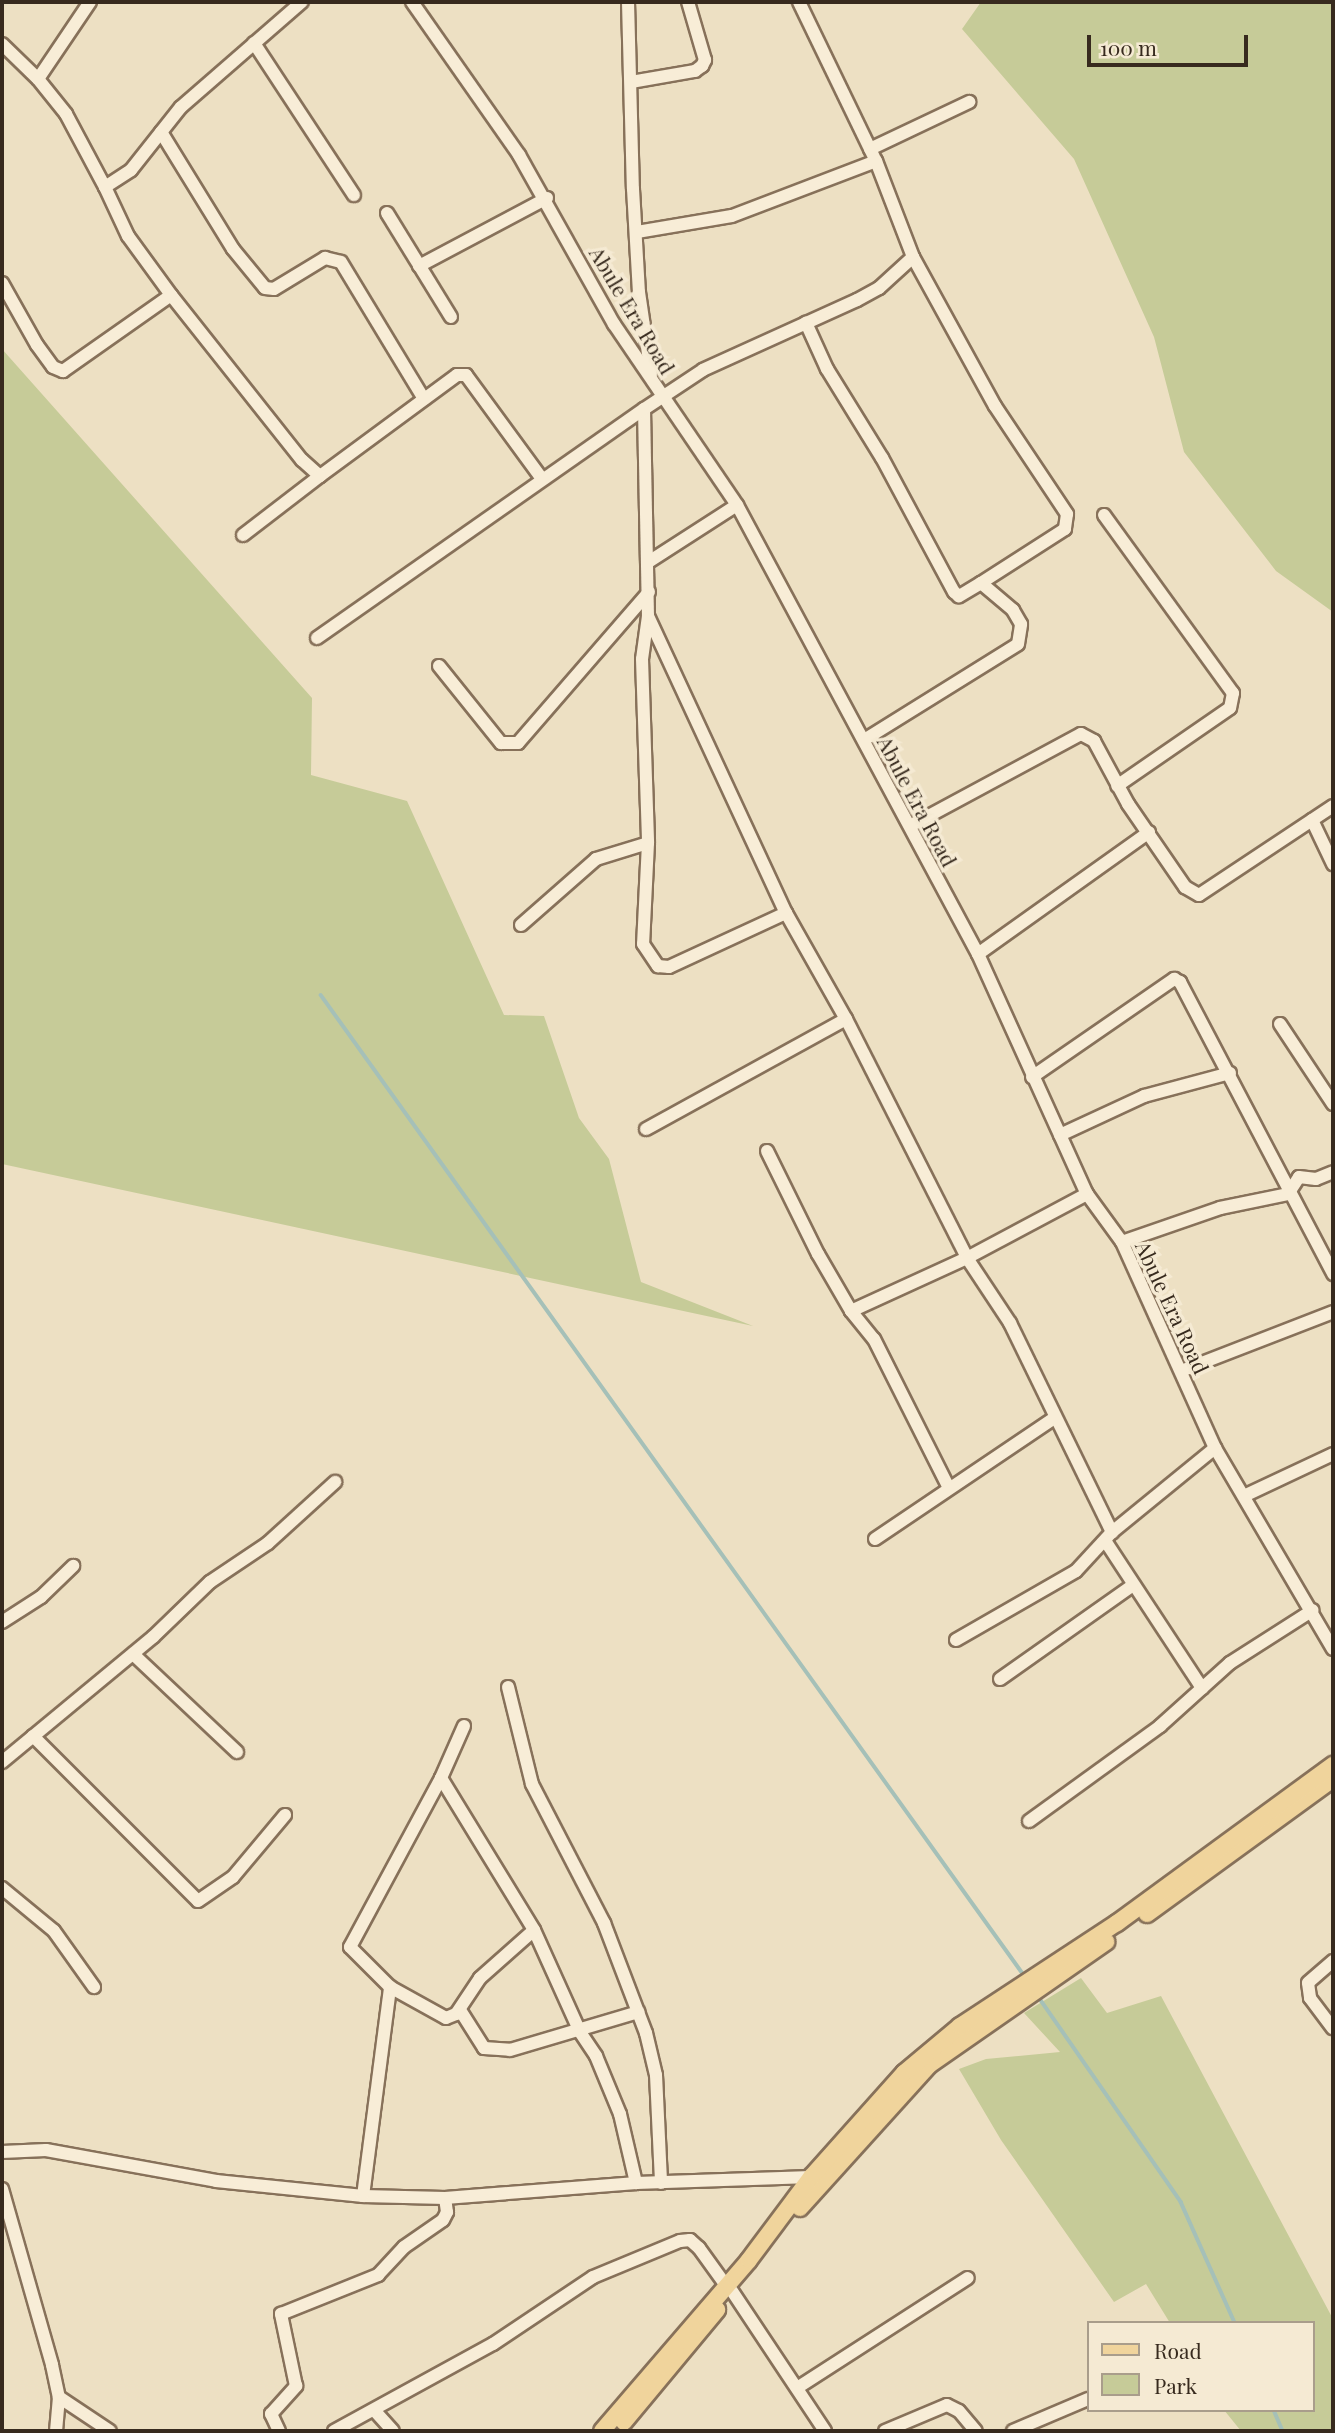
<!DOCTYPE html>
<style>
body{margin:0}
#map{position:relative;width:1335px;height:2433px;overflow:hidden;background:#ede0c3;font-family:"Playfair Display",serif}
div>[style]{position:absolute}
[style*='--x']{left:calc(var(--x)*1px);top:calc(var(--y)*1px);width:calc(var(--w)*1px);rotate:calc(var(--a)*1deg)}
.green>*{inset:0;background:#c6cb98}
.stream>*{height:3.5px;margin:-1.75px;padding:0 1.75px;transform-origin:1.75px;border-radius:1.75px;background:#a5c0b8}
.roads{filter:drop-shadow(2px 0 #87715a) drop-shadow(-2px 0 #87715a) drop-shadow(0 2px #87715a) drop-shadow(0 -2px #87715a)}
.minor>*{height:12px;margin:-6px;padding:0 6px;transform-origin:6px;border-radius:6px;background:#f8edd7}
.major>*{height:16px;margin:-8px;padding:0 8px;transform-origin:8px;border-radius:8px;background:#f0d49c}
span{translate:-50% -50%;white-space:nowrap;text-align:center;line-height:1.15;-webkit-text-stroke:7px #f5ead3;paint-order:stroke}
.street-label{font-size:21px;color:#372a1e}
.frame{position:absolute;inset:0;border:4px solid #372a1e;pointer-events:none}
.legend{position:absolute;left:1087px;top:2321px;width:228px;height:91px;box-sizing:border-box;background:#f5ead3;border:2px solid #a99d8b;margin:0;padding:9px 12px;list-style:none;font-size:21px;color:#372a1e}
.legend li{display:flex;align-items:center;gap:14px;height:35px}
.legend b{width:35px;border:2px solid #a99d8b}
.scale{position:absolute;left:1087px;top:35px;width:161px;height:32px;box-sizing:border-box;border:4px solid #372a1e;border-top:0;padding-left:9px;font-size:21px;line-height:24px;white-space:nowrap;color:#372a1e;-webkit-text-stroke:5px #f5ead3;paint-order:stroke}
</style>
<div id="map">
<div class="green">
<i style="clip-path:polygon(981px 2px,1333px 2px,1333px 612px,1276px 571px,1184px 452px,1154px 337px,1074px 159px,962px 29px)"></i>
<i style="clip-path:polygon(2px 349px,312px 698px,311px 775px,407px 801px,504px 1015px,544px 1016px,579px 1118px,609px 1159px,641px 1282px,753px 1326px,2px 1164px)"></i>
<i style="clip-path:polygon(1081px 1978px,1107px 2013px,1161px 1996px,1333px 2319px,1333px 2431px,1241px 2431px,1224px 2410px,1312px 2410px,1312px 2323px,1170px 2323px,1146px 2284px,1114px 2302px,1001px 2140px,959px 2069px,986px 2059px,1060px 2052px,1024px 2013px)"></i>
</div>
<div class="stream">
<i style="--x:321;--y:995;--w:1210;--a:54.35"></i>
<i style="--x:1038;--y:1996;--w:251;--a:55.2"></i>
<i style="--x:1181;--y:2202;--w:133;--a:65.9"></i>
<i style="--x:1274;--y:2410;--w:23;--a:67"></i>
</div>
<div class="roads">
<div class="minor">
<i style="--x:412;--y:2;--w:187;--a:55"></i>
<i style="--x:519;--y:155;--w:194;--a:60.7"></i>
<i style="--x:614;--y:324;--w:219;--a:55.8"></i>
<i style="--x:737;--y:505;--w:510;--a:61.78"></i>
<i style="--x:978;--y:954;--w:264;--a:65.6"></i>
<i style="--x:1087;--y:1194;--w:59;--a:53.9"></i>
<i style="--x:1122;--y:1242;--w:226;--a:65.7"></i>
<i style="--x:1215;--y:1448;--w:233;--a:59.6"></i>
<i style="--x:628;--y:2;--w:187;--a:88.5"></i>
<i style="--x:633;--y:189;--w:103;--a:86.7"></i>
<i style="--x:639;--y:292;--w:83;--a:81.7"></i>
<i style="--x:799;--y:2;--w:177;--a:64.2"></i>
<i style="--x:876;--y:161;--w:103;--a:68.9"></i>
<i style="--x:913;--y:257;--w:170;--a:61.2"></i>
<i style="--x:995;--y:406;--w:130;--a:56.3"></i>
<i style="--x:1067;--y:514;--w:15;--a:98"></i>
<i style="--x:1065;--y:529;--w:100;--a:147.3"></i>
<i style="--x:981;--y:583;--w:26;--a:149"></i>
<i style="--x:959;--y:596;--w:6;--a:-141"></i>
<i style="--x:954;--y:592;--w:152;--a:-118.2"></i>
<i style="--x:882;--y:458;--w:105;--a:-121.7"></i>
<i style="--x:827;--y:369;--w:51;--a:-114.5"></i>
<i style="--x:254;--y:43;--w:182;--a:56.7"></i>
<i style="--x:2;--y:44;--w:50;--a:44.2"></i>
<i style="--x:38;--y:79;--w:45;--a:51.3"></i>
<i style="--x:66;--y:114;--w:83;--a:61.9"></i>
<i style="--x:105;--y:187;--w:31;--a:-33"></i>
<i style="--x:131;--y:170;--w:80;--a:-51.6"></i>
<i style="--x:181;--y:107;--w:160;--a:-41"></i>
<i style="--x:38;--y:79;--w:93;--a:-56"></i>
<i style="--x:631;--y:82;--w:65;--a:-9.8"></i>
<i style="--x:695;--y:71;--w:9;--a:-36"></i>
<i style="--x:702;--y:66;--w:7;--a:-63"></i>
<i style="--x:705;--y:60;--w:60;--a:-106.3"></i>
<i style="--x:161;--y:132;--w:137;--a:58.4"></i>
<i style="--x:233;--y:249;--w:50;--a:50.6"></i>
<i style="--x:265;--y:288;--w:9;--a:6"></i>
<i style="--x:274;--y:289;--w:60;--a:-31.3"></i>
<i style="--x:325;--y:258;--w:16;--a:14"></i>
<i style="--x:341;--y:262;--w:160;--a:58.8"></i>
<i style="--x:870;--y:149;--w:110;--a:-25.4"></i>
<i style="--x:105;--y:187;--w:54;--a:64.9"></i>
<i style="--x:128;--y:236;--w:73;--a:53.9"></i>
<i style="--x:171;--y:295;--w:211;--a:51.6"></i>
<i style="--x:302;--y:460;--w:24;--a:42"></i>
<i style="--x:320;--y:476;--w:170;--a:-36.4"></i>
<i style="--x:457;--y:375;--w:9;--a:0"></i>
<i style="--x:466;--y:375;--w:129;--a:53.8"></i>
<i style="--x:387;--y:213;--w:122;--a:58.4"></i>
<i style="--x:637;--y:232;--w:96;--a:-9.6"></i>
<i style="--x:732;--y:216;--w:154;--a:-20.9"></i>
<i style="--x:913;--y:257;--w:46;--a:137.6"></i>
<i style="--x:879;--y:288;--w:25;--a:151"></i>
<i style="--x:857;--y:300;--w:169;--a:155.6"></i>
<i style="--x:703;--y:370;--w:71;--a:146.5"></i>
<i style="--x:644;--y:409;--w:207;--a:88.9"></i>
<i style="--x:648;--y:616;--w:327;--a:65.1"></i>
<i style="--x:786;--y:913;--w:122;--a:60.5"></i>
<i style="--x:846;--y:1019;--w:268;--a:63.1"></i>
<i style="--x:967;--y:1258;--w:78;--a:56.5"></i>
<i style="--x:1010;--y:1323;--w:233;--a:64"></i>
<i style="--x:419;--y:266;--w:145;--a:-28"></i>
<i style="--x:2;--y:283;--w:71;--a:60.6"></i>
<i style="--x:37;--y:345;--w:27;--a:54"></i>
<i style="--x:53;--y:367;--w:11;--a:22"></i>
<i style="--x:63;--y:371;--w:132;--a:-35.1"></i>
<i style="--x:1104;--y:515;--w:220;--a:54.1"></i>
<i style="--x:1233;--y:693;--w:15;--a:101"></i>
<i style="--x:1230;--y:708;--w:137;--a:145.4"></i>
<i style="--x:243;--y:535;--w:97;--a:-37.5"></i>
<i style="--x:650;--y:561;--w:103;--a:-32.8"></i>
<i style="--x:648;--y:616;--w:43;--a:97.9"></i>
<i style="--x:642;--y:659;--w:184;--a:88.1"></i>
<i style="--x:648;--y:843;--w:101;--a:92.8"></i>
<i style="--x:643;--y:944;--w:27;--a:56"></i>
<i style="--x:658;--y:966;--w:11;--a:5"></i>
<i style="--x:669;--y:967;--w:129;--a:-24.8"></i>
<i style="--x:317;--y:638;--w:399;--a:-35"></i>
<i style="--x:439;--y:666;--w:99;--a:51.2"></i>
<i style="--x:501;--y:743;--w:17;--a:0"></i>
<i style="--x:518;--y:743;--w:200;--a:-49.1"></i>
<i style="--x:864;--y:740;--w:181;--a:-31.9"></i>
<i style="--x:1018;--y:644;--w:20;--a:-81"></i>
<i style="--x:1021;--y:624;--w:16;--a:-120"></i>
<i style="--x:1013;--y:610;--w:42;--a:-139.8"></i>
<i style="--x:1312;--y:820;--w:49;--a:64.5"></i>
<i style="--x:910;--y:826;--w:194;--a:-28.3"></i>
<i style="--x:1081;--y:734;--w:15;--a:28"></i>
<i style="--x:1094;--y:741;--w:72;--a:61.6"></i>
<i style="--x:1128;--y:804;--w:101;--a:55.5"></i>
<i style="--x:1185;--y:887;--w:16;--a:30"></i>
<i style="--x:1199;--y:895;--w:161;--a:-33.6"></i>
<i style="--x:521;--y:925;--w:100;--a:-41.3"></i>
<i style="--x:596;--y:859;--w:54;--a:-17.1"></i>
<i style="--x:978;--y:954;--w:210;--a:-35.5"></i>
<i style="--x:1280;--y:1024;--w:96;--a:56.5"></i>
<i style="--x:1032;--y:1077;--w:173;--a:-34.6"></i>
<i style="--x:1174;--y:979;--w:7;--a:27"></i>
<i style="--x:1180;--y:982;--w:330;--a:62.3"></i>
<i style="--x:646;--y:1129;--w:228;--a:-28.8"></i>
<i style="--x:1060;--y:1135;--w:93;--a:-24.9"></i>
<i style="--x:1144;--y:1096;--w:89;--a:-15"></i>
<i style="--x:767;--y:1151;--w:115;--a:63.7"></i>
<i style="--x:818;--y:1254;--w:66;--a:59.9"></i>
<i style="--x:851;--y:1311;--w:36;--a:51"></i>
<i style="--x:874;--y:1339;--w:165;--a:63.3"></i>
<i style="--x:1122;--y:1242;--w:104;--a:-19.1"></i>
<i style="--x:1220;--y:1208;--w:69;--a:-11.6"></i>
<i style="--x:1288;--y:1194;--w:20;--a:-57"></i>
<i style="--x:1299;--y:1177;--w:17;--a:7"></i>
<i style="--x:1316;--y:1179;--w:18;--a:-22"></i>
<i style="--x:851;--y:1311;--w:128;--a:-24.6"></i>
<i style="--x:967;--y:1258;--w:136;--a:-28.1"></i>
<i style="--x:1181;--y:1371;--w:163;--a:-21.2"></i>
<i style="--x:1246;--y:1495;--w:96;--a:-25.2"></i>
<i style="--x:875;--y:1539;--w:215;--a:-34"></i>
<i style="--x:1106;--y:1542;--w:175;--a:56.7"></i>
<i style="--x:2;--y:1622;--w:46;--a:-32.7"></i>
<i style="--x:41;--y:1597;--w:45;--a:-44.1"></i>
<i style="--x:956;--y:1640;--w:138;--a:-29.9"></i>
<i style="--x:1076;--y:1571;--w:53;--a:-47.3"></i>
<i style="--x:1112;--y:1532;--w:133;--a:-39.2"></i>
<i style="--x:133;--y:1654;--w:143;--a:43.3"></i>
<i style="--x:1000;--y:1679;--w:161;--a:-35.2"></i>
<i style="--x:508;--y:1687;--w:100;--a:76.1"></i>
<i style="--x:532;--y:1784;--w:157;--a:62.6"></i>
<i style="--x:604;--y:1923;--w:118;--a:69.1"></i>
<i style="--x:646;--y:2033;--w:43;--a:76.6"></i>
<i style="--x:656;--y:2075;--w:108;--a:87.3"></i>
<i style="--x:464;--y:1726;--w:57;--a:113.9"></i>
<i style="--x:441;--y:1778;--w:192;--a:118.3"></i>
<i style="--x:350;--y:1947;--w:57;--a:45"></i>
<i style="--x:390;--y:1987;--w:64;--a:29"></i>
<i style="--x:446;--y:2018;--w:11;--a:-22"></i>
<i style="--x:456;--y:2014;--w:43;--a:-56.3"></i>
<i style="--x:480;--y:1978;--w:72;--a:-41.6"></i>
<i style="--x:33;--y:1736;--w:233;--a:45"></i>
<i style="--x:198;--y:1901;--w:42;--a:-34.4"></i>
<i style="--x:233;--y:1877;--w:81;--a:-50"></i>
<i style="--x:2;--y:1762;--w:196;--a:-39.6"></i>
<i style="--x:153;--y:1637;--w:79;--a:-44"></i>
<i style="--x:210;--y:1582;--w:70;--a:-33.9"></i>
<i style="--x:268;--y:1543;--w:91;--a:-42.3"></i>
<i style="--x:441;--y:1778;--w:178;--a:58.5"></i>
<i style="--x:534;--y:1930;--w:112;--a:65.7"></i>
<i style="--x:580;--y:2032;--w:29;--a:56"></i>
<i style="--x:596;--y:2056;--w:63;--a:67.5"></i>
<i style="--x:620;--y:2114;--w:71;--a:76.9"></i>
<i style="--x:1029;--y:1821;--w:162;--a:-35.9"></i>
<i style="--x:1160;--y:1726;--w:94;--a:-42"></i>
<i style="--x:1230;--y:1663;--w:98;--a:-32.6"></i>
<i style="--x:2;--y:1888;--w:67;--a:39.6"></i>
<i style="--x:54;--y:1931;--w:69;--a:54.5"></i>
<i style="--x:1333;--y:1961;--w:33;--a:139"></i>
<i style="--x:1308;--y:1983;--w:15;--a:82"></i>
<i style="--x:1310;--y:1998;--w:38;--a:53"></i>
<i style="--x:460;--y:2010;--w:45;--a:57.7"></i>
<i style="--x:484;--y:2048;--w:26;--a:4"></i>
<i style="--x:510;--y:2050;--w:134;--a:-16.5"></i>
<i style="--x:2;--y:2152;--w:44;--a:-2.6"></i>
<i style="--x:46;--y:2150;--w:173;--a:10.3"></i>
<i style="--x:216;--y:2181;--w:148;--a:5.8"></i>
<i style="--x:363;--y:2196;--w:82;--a:1.4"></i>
<i style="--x:445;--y:2198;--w:192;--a:-4.5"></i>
<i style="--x:636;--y:2183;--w:175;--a:-2"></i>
<i style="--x:2;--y:2189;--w:183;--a:74.1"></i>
<i style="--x:52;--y:2365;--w:33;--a:78"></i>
<i style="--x:59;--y:2397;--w:34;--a:95"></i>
<i style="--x:363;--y:2196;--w:211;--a:-82.6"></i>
<i style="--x:732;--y:2291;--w:168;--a:56.4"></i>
<i style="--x:797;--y:2388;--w:203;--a:-32.8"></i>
<i style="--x:59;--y:2397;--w:61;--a:33.7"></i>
<i style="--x:374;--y:2410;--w:28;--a:48"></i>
<i style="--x:279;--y:2431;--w:19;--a:-115"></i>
<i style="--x:271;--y:2414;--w:38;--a:-48"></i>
<i style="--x:296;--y:2386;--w:74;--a:-101.8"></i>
<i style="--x:281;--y:2314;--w:105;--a:-21.9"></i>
<i style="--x:378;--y:2275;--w:38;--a:-47"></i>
<i style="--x:404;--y:2247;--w:47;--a:-34.7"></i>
<i style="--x:443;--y:2220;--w:9;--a:-63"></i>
<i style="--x:447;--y:2212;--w:14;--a:-98"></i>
<i style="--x:334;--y:2431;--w:181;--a:-28.7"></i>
<i style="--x:493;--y:2344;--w:120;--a:-33.8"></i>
<i style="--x:593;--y:2277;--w:94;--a:-22.5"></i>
<i style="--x:680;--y:2241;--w:10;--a:-6"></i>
<i style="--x:690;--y:2240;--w:12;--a:42"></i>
<i style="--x:699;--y:2248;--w:44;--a:54.2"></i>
<i style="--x:885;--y:2431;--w:67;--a:-22.8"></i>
<i style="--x:947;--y:2405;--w:13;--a:27"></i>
<i style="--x:959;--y:2411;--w:26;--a:50"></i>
<i style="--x:1013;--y:2431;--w:82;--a:-23.1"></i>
</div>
<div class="major">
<i style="--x:1147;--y:1914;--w:230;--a:-36"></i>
<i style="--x:800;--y:2208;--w:193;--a:-47.9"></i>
<i style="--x:929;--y:2065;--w:216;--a:-34.8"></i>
<i style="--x:624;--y:2422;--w:146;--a:-50.3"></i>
<i style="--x:602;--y:2431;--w:225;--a:-49.3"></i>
<i style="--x:749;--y:2260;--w:104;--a:-53.2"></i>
<i style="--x:811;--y:2177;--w:140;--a:-48.2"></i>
<i style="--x:904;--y:2073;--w:73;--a:-40"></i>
<i style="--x:960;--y:2026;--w:188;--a:-33.3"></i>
<i style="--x:1117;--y:1923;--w:268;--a:-36.2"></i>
</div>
</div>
<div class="street-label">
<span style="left:633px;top:310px;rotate:59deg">Abule Era Road</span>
<span style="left:918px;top:801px;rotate:62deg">Abule Era Road</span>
<span style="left:1173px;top:1307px;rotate:65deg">Abule Era Road</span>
</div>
<div class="frame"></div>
<ul class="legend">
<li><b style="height:9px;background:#f0d49c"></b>Road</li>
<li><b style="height:19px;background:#c6cb98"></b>Park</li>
</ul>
<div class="scale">100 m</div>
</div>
